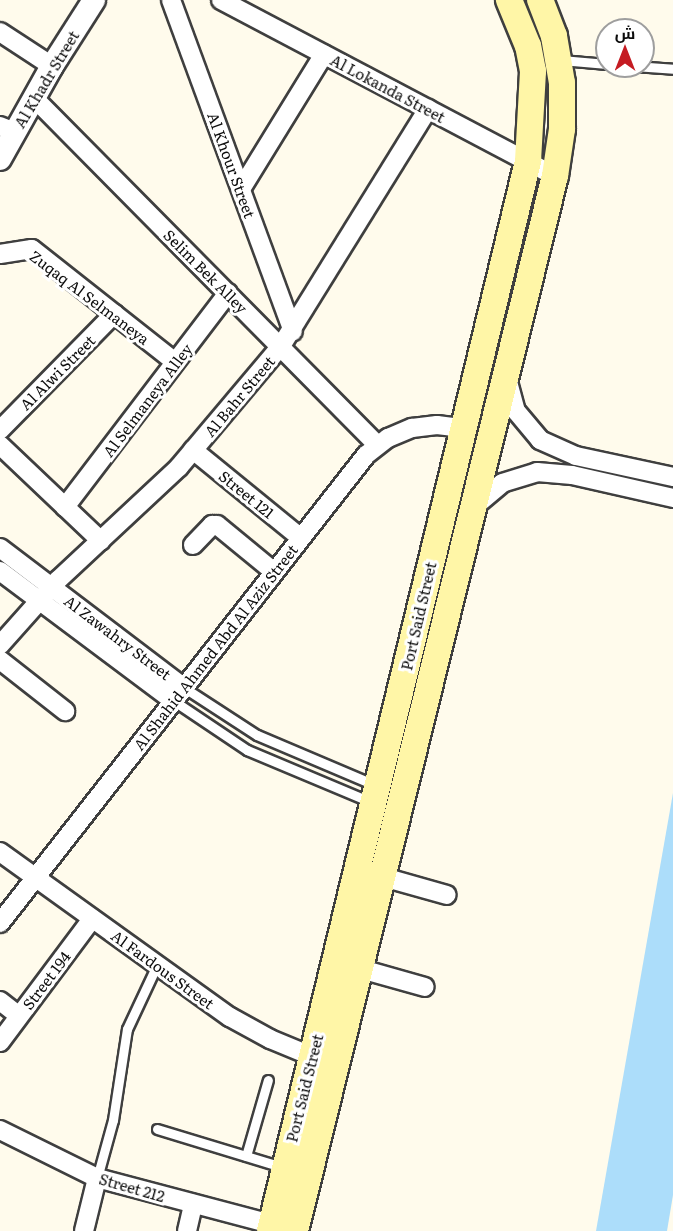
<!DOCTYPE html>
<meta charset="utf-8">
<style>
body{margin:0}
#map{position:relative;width:673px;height:1231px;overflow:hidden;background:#fffbec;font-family:Literata,Cairo,serif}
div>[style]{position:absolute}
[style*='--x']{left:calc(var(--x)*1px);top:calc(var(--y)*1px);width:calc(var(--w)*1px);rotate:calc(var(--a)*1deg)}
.water>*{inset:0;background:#acddfa}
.roads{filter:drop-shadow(2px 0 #3f3f3f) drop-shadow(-2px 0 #3f3f3f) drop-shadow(0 2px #3f3f3f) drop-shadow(0 -2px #3f3f3f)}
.service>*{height:9px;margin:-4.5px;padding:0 4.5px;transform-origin:4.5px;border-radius:4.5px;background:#fff}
.minor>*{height:18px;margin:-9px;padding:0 9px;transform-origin:9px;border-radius:9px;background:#fff}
.tertiary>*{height:22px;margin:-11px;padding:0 11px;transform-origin:11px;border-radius:11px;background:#fff}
.secondary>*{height:26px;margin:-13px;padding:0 13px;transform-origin:13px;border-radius:13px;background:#fff6a7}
span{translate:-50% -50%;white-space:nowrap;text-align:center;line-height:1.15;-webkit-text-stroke:6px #fff;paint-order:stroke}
.street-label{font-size:15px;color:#0c0c0c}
.north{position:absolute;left:595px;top:18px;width:60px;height:60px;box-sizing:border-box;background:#fff;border:2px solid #9e9e9e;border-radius:50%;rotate:0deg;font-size:16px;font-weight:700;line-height:24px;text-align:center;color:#0c0c0c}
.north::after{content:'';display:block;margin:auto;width:21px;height:27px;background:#c51b22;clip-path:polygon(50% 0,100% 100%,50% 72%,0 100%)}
</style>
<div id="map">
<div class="water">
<i style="clip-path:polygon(673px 793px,673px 1195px,667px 1231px,596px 1231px)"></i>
</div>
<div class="roads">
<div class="service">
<i style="--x:561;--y:60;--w:46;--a:5"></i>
<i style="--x:634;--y:66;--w:39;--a:4"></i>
<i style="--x:183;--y:687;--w:88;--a:33"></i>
<i style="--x:257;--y:735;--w:128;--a:23"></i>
<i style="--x:171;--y:699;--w:92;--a:33.9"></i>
<i style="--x:247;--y:750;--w:134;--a:22.8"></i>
<i style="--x:157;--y:1129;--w:131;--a:16.9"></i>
<i style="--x:246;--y:1156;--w:79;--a:-73.9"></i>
<i style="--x:97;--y:1178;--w:60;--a:-74.6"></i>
<i style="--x:113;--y:1120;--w:92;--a:-81.3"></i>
<i style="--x:127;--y:1029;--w:71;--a:-64.9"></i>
</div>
<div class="minor">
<i style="--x:171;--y:0;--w:353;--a:69.8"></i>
<i style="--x:221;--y:0;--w:378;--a:27.8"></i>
<i style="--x:0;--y:32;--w:62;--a:33.2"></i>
<i style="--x:34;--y:98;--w:488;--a:45.3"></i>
<i style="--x:0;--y:126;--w:16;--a:22"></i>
<i style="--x:241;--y:189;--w:158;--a:-58.4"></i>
<i style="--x:0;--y:254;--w:32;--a:-9"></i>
<i style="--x:32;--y:249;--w:182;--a:38.3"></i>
<i style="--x:507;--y:378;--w:34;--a:75"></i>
<i style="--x:516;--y:411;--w:38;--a:50"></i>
<i style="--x:540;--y:440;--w:39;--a:24"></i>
<i style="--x:576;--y:456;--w:99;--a:12.2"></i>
<i style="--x:0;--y:430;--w:163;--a:-45.5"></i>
<i style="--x:0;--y:445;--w:139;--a:43.5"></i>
<i style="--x:193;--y:450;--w:139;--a:39.2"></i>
<i style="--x:475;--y:506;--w:35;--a:-40"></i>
<i style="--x:502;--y:483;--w:37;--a:-17"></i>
<i style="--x:537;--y:472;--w:35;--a:5"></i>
<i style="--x:572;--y:475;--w:104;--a:12.8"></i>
<i style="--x:65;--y:507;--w:269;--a:-52.7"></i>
<i style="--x:193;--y:545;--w:28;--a:-46"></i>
<i style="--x:212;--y:525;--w:5;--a:0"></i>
<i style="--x:217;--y:525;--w:72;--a:39.4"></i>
<i style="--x:0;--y:548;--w:228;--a:37.2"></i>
<i style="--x:0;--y:571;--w:214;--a:36.8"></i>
<i style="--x:0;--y:645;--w:87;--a:-48.3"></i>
<i style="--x:58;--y:580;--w:166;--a:-43"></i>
<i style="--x:179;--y:467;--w:158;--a:-49.9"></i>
<i style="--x:281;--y:346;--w:279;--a:-58.2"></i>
<i style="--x:0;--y:660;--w:83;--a:38.1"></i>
<i style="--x:0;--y:852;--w:283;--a:35.7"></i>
<i style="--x:230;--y:1017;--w:46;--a:28.8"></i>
<i style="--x:270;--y:1039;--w:55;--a:22.4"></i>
<i style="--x:383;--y:877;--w:66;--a:15.7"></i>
<i style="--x:0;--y:923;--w:594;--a:-51.97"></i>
<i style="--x:366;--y:455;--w:28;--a:-38"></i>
<i style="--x:388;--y:438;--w:26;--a:-23"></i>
<i style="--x:412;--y:428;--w:25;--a:-7"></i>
<i style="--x:437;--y:425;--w:26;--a:7"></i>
<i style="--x:361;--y:969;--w:66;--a:15.7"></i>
<i style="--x:0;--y:1001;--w:24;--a:38"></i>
<i style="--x:0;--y:1042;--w:154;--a:-53.2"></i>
<i style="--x:0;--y:1130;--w:108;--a:26.3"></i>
<i style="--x:97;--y:1178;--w:180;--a:14.8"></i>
<i style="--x:84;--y:1231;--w:55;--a:-76.2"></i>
<i style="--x:187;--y:1231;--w:28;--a:-77"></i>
</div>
<div class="tertiary">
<i style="--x:0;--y:159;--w:107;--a:-60.8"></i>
<i style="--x:52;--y:66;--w:78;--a:-57.5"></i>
</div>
<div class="secondary">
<i style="--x:270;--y:1231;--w:1101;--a:-76.44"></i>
<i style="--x:528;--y:161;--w:90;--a:-86.8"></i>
<i style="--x:533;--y:71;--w:25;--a:-101"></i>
<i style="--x:528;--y:46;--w:50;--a:-112.4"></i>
<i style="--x:295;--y:1231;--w:1087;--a:-76.16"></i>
<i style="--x:555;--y:176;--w:48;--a:-81.5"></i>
<i style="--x:562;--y:129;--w:46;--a:-90"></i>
<i style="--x:562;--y:83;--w:48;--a:-99.7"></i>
<i style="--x:554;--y:36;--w:39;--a:-111"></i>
</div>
</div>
<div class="street-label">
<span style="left:46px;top:79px;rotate:-59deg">Al Khadr Street</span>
<span style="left:388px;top:88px;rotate:28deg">Al Lokanda Street</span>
<span style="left:232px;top:165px;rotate:70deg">Al Khour Street</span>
<span style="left:206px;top:271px;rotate:45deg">Selim Bek Alley</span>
<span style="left:90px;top:297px;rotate:37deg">Zuqaq Al Selmaneya</span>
<span style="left:57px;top:372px;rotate:-45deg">Al Alwi Street</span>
<span style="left:239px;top:396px;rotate:-50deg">Al Bahr Street</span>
<span style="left:147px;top:400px;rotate:-53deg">Al Selmaneya Alley</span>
<span style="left:247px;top:494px;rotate:39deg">Street 121</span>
<span style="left:418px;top:616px;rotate:-77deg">Port Said Street</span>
<span style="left:118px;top:637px;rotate:37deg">Al Zawahry Street</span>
<span style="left:215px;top:647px;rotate:-52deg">Al Shahid Ahmed Abd Al Aziz Street</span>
<span style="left:163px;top:969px;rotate:36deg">Al Fardous Street</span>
<span style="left:46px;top:980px;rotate:-53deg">Street 194</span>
<span style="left:304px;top:1088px;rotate:-76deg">Port Said Street</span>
<span style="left:132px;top:1187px;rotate:16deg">Street 212</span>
</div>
<div class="north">ش</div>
</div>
